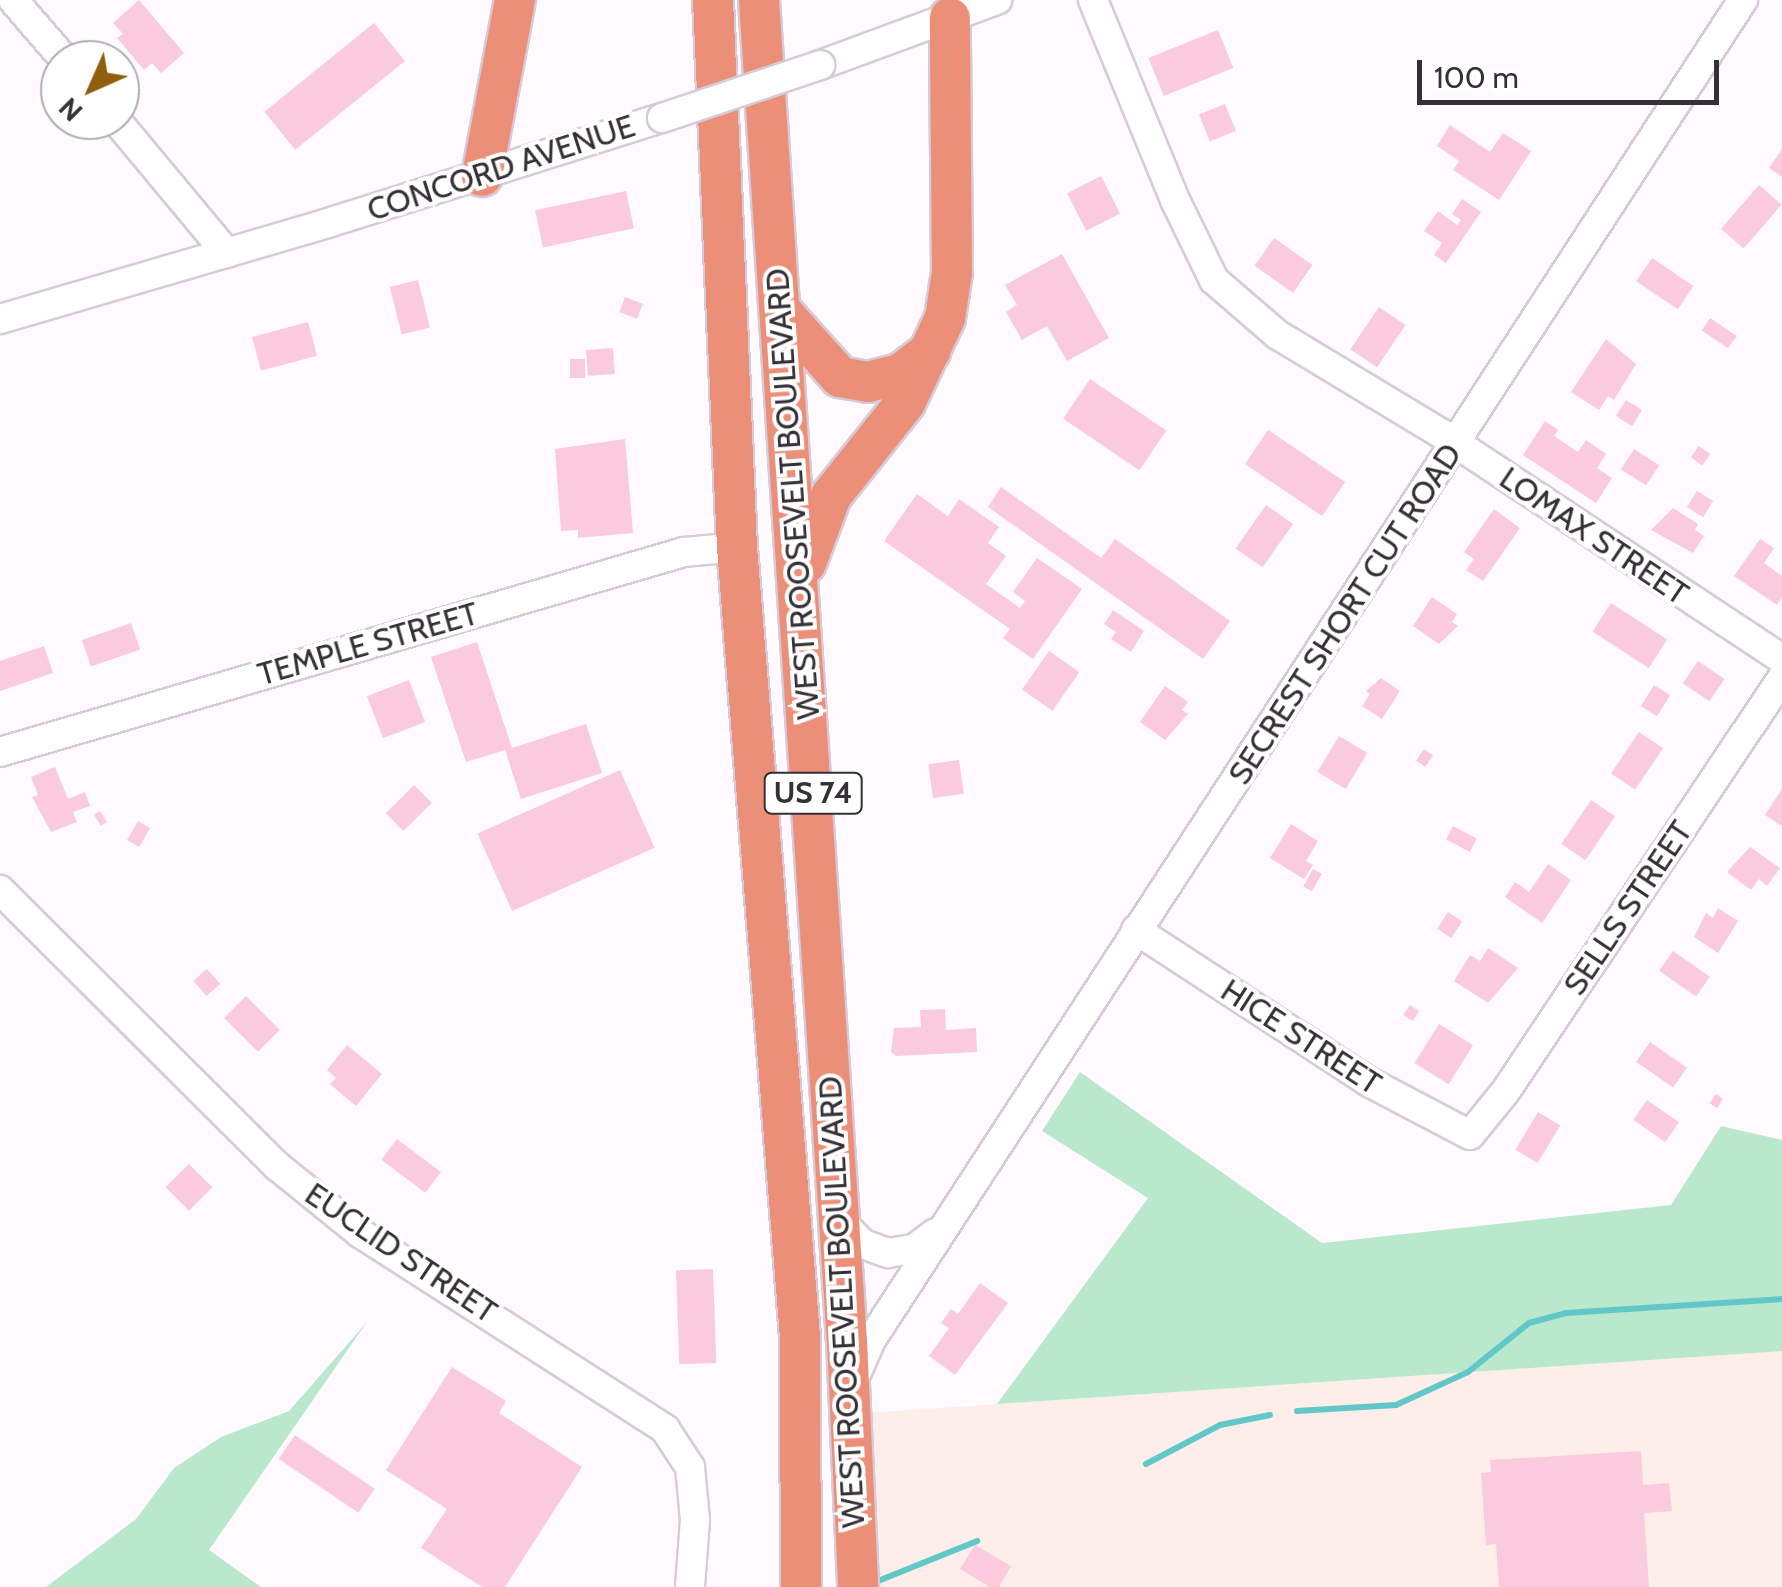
<!DOCTYPE html>
<style>
body{margin:0}
#map{position:relative;width:1782px;height:1587px;overflow:hidden;background:#fffaff;font-family:Cabin,sans-serif}
div>[style]{position:absolute}
[style*='--x']{left:calc(var(--x)*1px);top:calc(var(--y)*1px);width:calc(var(--w)*1px);rotate:calc(var(--a)*1deg)}
.commercial>*{inset:0;background:#fdeee9}
.green>*{inset:0;background:#bae8cd}
.stream>*{height:6px;margin:-3px;padding:0 3px;transform-origin:3px;border-radius:3px;background:#62c7c8}
.building>*{inset:0;background:#f9cbdc;transform-origin:0 0}
.roads{filter:drop-shadow(2px 0 #d7cbd8) drop-shadow(-2px 0 #d7cbd8) drop-shadow(0 2px #d7cbd8) drop-shadow(0 -2px #d7cbd8)}
.minor>*{height:28px;margin:-14px;padding:0 14px;transform-origin:14px;border-radius:14px;background:#fff}
.highway>*{height:40px;margin:-20px;padding:0 20px;transform-origin:20px;border-radius:20px;background:#ec8f79}
.bridges{filter:drop-shadow(2px 0 #d7cbd8) drop-shadow(-2px 0 #d7cbd8) drop-shadow(0 2px #d7cbd8) drop-shadow(0 -2px #d7cbd8)}
.minor-bridge>*{height:28px;margin:-14px;padding:0 14px;transform-origin:14px;border-radius:14px;background:#fff}
span{translate:-50% -50%;white-space:nowrap;text-align:center;line-height:1.15;-webkit-text-stroke:8px #fff;paint-order:stroke}
.shield-label span{padding:2px 8px;background:#fff;border:2px solid;border-radius:8px;-webkit-text-stroke-width:0}
.shield-label{font-size:30px;color:#353035;font-weight:700}
.street-label{font-size:32px;color:#353035}
.north{position:absolute;left:40px;top:40px;width:100px;height:100px;box-sizing:border-box;background:#fff;border:2px solid #aeacae;border-radius:50%;rotate:225deg;font-size:28px;font-weight:700;line-height:40px;text-align:center;color:#353035}
.north::after{content:'';display:block;margin:auto;width:35px;height:45px;background:#905e0d;clip-path:polygon(50% 0,100% 100%,50% 72%,0 100%)}
.scale{position:absolute;left:1417px;top:60px;width:302px;height:45px;box-sizing:border-box;border:5px solid #353035;border-top:0;padding-left:12px;font-size:30px;line-height:35px;white-space:nowrap;color:#353035;-webkit-text-stroke:8px #fff;paint-order:stroke}
</style>
<div id="map">
<div class="commercial">
<i style="clip-path:polygon(1782px 1351px,1782px 1587px,862px 1587px,850px 1414px)"></i>
</div>
<div class="green">
<i style="clip-path:polygon(1080px 1072px,1322px 1243px,1671px 1205px,1721px 1126px,1782px 1140px,1782px 1351px,997px 1404px,1148px 1198px,1042px 1131px)"></i>
<i style="clip-path:polygon(367px 1322px,209px 1550px,261px 1587px,46px 1587px,136px 1519px,174px 1468px,221px 1437px,289px 1411px)"></i>
</div>
<div class="stream">
<i style="--x:1297;--y:1411;--w:99;--a:-3.5"></i>
<i style="--x:1396;--y:1405;--w:79;--a:-24.6"></i>
<i style="--x:1468;--y:1372;--w:78;--a:-38.8"></i>
<i style="--x:1529;--y:1323;--w:38;--a:-15"></i>
<i style="--x:1566;--y:1313;--w:216;--a:-3.7"></i>
<i style="--x:1146;--y:1464;--w:84;--a:-27.8"></i>
<i style="--x:1220;--y:1425;--w:51;--a:-11.3"></i>
<i style="--x:878;--y:1581;--w:107;--a:-22"></i>
</div>
<div class="building">
<i style="clip-path:polygon(139px 0,184px 53px,161px 73px,152px 63px,144px 70px,117px 38px,123px 34px,113px 23px)"></i>
<i style="left:374px;top:23px;width:49px;height:141px;rotate:51deg"></i>
<i style="left:1218px;top:30px;width:41px;height:75px;rotate:68deg"></i>
<i style="left:1225px;top:104px;width:29px;height:28px;rotate:68deg"></i>
<i style="clip-path:polygon(1450px 125px,1490px 152px,1503px 133px,1531px 151px,1499px 200px,1453px 170px,1459px 161px,1437px 146px)"></i>
<i style="clip-path:polygon(1782px 149px,1782px 177px,1769px 168px)"></i>
<i style="left:1101px;top:176px;width:42px;height:38px;rotate:63deg"></i>
<i style="left:1759px;top:185px;width:30px;height:58px;rotate:41deg"></i>
<i style="left:626px;top:191px;width:38px;height:93px;rotate:78deg"></i>
<i style="clip-path:polygon(1462px 199px,1481px 212px,1446px 263px,1434px 255px,1442px 243px,1424px 231px,1438px 211px,1457px 225px,1461px 220px,1452px 214px)"></i>
<i style="left:1274px;top:238px;width:47px;height:34px;rotate:35deg"></i>
<i style="clip-path:polygon(1062px 254px,1109px 338px,1067px 361px,1047px 326px,1022px 340px,1006px 312px,1017px 305px,1005px 285px)"></i>
<i style="left:1652px;top:258px;width:50px;height:28px;rotate:34deg"></i>
<i style="left:418px;top:280px;width:49px;height:29px;rotate:76deg"></i>
<i style="left:625px;top:297px;width:19px;height:16px;rotate:21deg"></i>
<i style="left:1379px;top:307px;width:32px;height:51px;rotate:34deg"></i>
<i style="left:1710px;top:318px;width:32px;height:15px;rotate:34deg"></i>
<i style="left:308px;top:322px;width:35px;height:58px;rotate:75deg"></i>
<i style="clip-path:polygon(1606px 339px,1636px 364px,1614px 400px,1608px 396px,1599px 410px,1571px 392px)"></i>
<i style="left:613px;top:348px;width:26px;height:27px;rotate:86deg"></i>
<i style="left:570px;top:359px;width:15px;height:19px"></i>
<i style="left:1090px;top:379px;width:92px;height:48px;rotate:34deg"></i>
<i style="left:1626px;top:400px;width:19px;height:19px;rotate:32deg"></i>
<i style="clip-path:polygon(1545px 421px,1558px 430px,1554px 436px,1578px 452px,1586px 440px,1606px 454px,1597px 468px,1612px 478px,1596px 503px,1523px 455px)"></i>
<i style="left:1268px;top:430px;width:93px;height:41px;rotate:34deg"></i>
<i style="clip-path:polygon(625px 439px,633px 533px,578px 538px,578px 530px,561px 531px,555px 449px)"></i>
<i style="left:1699px;top:446px;width:14px;height:14px;rotate:36deg"></i>
<i style="left:1634px;top:449px;width:30px;height:24px;rotate:33deg"></i>
<i style="clip-path:polygon(1001px 487px,1101px 558px,1115px 539px,1230px 621px,1203px 659px,988px 507px)"></i>
<i style="left:1697px;top:491px;width:19px;height:19px;rotate:32deg"></i>
<i style="clip-path:polygon(917px 494px,948px 516px,959px 499px,999px 527px,988px 543px,1006px 556px,986px 584px,1020px 608px,1025px 601px,1013px 592px,1037px 558px,1082px 589px,1033px 659px,1003px 638px,1010px 629px,884px 541px)"></i>
<i style="left:1266px;top:505px;width:33px;height:53px;rotate:35deg"></i>
<i style="clip-path:polygon(1673px 508px,1698px 524px,1695px 530px,1704px 536px,1693px 553px,1651px 530px)"></i>
<i style="clip-path:polygon(1494px 509px,1520px 528px,1483px 581px,1466px 570px,1474px 559px,1464px 552px)"></i>
<i style="clip-path:polygon(1760px 539px,1774px 548px,1764px 563px,1782px 576px,1782px 597px,1777px 605px,1734px 576px)"></i>
<i style="clip-path:polygon(1432px 597px,1457px 614px,1452px 622px,1458px 626px,1439px 644px,1413px 626px)"></i>
<i style="left:1611px;top:603px;width:67px;height:34px;rotate:33deg"></i>
<i style="clip-path:polygon(1113px 610px,1144px 631px,1131px 652px,1111px 639px,1116px 632px,1104px 624px)"></i>
<i style="left:131px;top:623px;width:28px;height:52px;rotate:71deg"></i>
<i style="clip-path:polygon(477px 642px,512px 748px,586px 724px,602px 773px,521px 799px,505px 750px,466px 762px,431px 657px)"></i>
<i style="clip-path:polygon(44px 646px,53px 673px,0 691px,0 661px)"></i>
<i style="left:1049px;top:651px;width:37px;height:47px;rotate:35deg"></i>
<i style="left:1698px;top:661px;width:32px;height:27px;rotate:34deg"></i>
<i style="clip-path:polygon(1381px 678px,1400px 691px,1382px 719px,1362px 706px,1370px 694px,1366px 691px)"></i>
<i style="left:409px;top:680px;width:45px;height:45px;rotate:69deg"></i>
<i style="left:1654px;top:685px;width:19px;height:25px;rotate:32deg"></i>
<i style="clip-path:polygon(1165px 686px,1188px 702px,1182px 710px,1188px 714px,1165px 740px,1140px 722px)"></i>
<i style="left:1639px;top:732px;width:29px;height:50px;rotate:34deg"></i>
<i style="left:1339px;top:736px;width:33px;height:42px;rotate:31deg"></i>
<i style="left:1424px;top:749px;width:11px;height:14px;rotate:34deg"></i>
<i style="left:959px;top:760px;width:34px;height:31px;rotate:82deg"></i>
<i style="clip-path:polygon(55px 767px,68px 799px,85px 792px,90px 806px,73px 812px,77px 822px,51px 832px,32px 797px,38px 795px,31px 777px)"></i>
<i style="left:620px;top:770px;width:85px;height:156px;rotate:66deg"></i>
<i style="left:414px;top:785px;width:25px;height:40px;rotate:45deg"></i>
<i style="clip-path:polygon(1782px 789px,1782px 826px,1765px 815px)"></i>
<i style="left:1591px;top:800px;width:29px;height:53px;rotate:34deg"></i>
<i style="left:100px;top:811px;width:13px;height:7px;rotate:58deg"></i>
<i style="left:138px;top:821px;width:14px;height:22px;rotate:30deg"></i>
<i style="clip-path:polygon(1291px 824px,1318px 841px,1306px 861px,1313px 865px,1304px 879px,1270px 858px)"></i>
<i style="left:1453px;top:826px;width:27px;height:15px;rotate:28deg"></i>
<i style="clip-path:polygon(1750px 847px,1780px 868px,1767px 886px,1759px 879px,1751px 890px,1727px 872px)"></i>
<i style="clip-path:polygon(1548px 864px,1571px 880px,1542px 923px,1505px 897px,1515px 882px,1529px 892px)"></i>
<i style="left:1313px;top:869px;width:10px;height:20px;rotate:29deg"></i>
<i style="clip-path:polygon(1718px 908px,1738px 921px,1718px 953px,1694px 937px,1706px 913px,1713px 918px)"></i>
<i style="left:1448px;top:912px;width:17px;height:20px;rotate:33deg"></i>
<i style="clip-path:polygon(1488px 948px,1518px 968px,1488px 1003px,1454px 981px,1470px 955px,1480px 961px)"></i>
<i style="left:1673px;top:951px;width:45px;height:24px;rotate:35deg"></i>
<i style="left:207px;top:969px;width:20px;height:18px;rotate:49deg"></i>
<i style="left:246px;top:996px;width:48px;height:31px;rotate:45deg"></i>
<i style="left:1410px;top:1005px;width:11px;height:12px;rotate:34deg"></i>
<i style="clip-path:polygon(945px 1009px,946px 1030px,976px 1028px,977px 1052px,896px 1056px,891px 1052px,894px 1028px,921px 1027px,920px 1010px)"></i>
<i style="left:1439px;top:1024px;width:40px;height:46px;rotate:32deg"></i>
<i style="left:1650px;top:1042px;width:45px;height:24px;rotate:35deg"></i>
<i style="clip-path:polygon(347px 1045px,382px 1074px,356px 1106px,330px 1084px,336px 1078px,327px 1070px)"></i>
<i style="left:1716px;top:1094px;width:9px;height:11px;rotate:36deg"></i>
<i style="left:1647px;top:1100px;width:39px;height:24px;rotate:35deg"></i>
<i style="left:1538px;top:1112px;width:26px;height:44px;rotate:31deg"></i>
<i style="left:397px;top:1139px;width:55px;height:26px;rotate:37deg"></i>
<i style="left:189px;top:1164px;width:33px;height:33px;rotate:45deg"></i>
<i style="left:713px;top:1269px;width:94px;height:37px;rotate:88deg"></i>
<i style="clip-path:polygon(980px 1283px,1008px 1303px,955px 1375px,929px 1356px,949px 1328px,941px 1323px,951px 1309px,958px 1314px)"></i>
<i style="clip-path:polygon(452px 1367px,506px 1401px,499px 1413px,582px 1467px,505px 1587px,482px 1587px,421px 1548px,447px 1509px,386px 1470px)"></i>
<i style="left:295px;top:1435px;width:96px;height:29px;rotate:34deg"></i>
<i style="clip-path:polygon(1641px 1451px,1643px 1485px,1669px 1483px,1672px 1511px,1644px 1513px,1649px 1587px,1499px 1587px,1496px 1544px,1486px 1545px,1481px 1473px,1491px 1472px,1490px 1460px)"></i>
<i style="clip-path:polygon(975px 1545px,1011px 1566px,999px 1587px,990px 1587px,960px 1569px)"></i>
</div>
<div class="roads">
<div class="minor">
<i style="--x:13;--y:0;--w:79;--a:49.1"></i>
<i style="--x:1093;--y:0;--w:216;--a:67.7"></i>
<i style="--x:1175;--y:200;--w:89;--a:64"></i>
<i style="--x:1214;--y:280;--w:84;--a:40.7"></i>
<i style="--x:1278;--y:335;--w:192;--a:31.1"></i>
<i style="--x:1442;--y:434;--w:408;--a:33.5"></i>
<i style="--x:820;--y:65;--w:189;--a:-20.2"></i>
<i style="--x:116;--y:120;--w:173;--a:50.2"></i>
<i style="--x:0;--y:319;--w:342;--a:-16.3"></i>
<i style="--x:328;--y:223;--w:350;--a:-17.5"></i>
<i style="--x:0;--y:752;--w:713;--a:-16.3"></i>
<i style="--x:684;--y:552;--w:53;--a:-5.4"></i>
<i style="--x:0;--y:890;--w:391;--a:44.9"></i>
<i style="--x:277;--y:1166;--w:107;--a:38.9"></i>
<i style="--x:360;--y:1233;--w:363;--a:32.7"></i>
<i style="--x:665;--y:1429;--w:45;--a:56.7"></i>
<i style="--x:690;--y:1467;--w:53;--a:84.6"></i>
<i style="--x:695;--y:1520;--w:67;--a:94.3"></i>
<i style="--x:1136;--y:930;--w:278;--a:33.1"></i>
<i style="--x:1369;--y:1082;--w:114;--a:27.7"></i>
<i style="--x:1470;--y:1135;--w:55;--a:-50.9"></i>
<i style="--x:1505;--y:1092;--w:498;--a:-56.2"></i>
<i style="--x:840;--y:1221;--w:33;--a:45"></i>
<i style="--x:863;--y:1244;--w:27;--a:20"></i>
<i style="--x:888;--y:1253;--w:26;--a:-9"></i>
<i style="--x:914;--y:1249;--w:26;--a:-37"></i>
<i style="--x:853;--y:1381;--w:45;--a:-66.3"></i>
<i style="--x:871;--y:1340;--w:1599;--a:-56.95"></i>
</div>
<div class="highway">
<i style="--x:713;--y:0;--w:548;--a:87.49"></i>
<i style="--x:737;--y:547;--w:793;--a:85.44"></i>
<i style="--x:800;--y:1337;--w:250;--a:89.8"></i>
<i style="--x:759;--y:0;--w:1344;--a:86.25"></i>
<i style="--x:847;--y:1341;--w:246;--a:87.4"></i>
<i style="--x:482;--y:176;--w:179;--a:-79.4"></i>
<i style="--x:781;--y:311;--w:89;--a:48.2"></i>
<i style="--x:840;--y:377;--w:28;--a:10"></i>
<i style="--x:868;--y:382;--w:33;--a:-14"></i>
<i style="--x:900;--y:374;--w:38;--a:-37"></i>
<i style="--x:806;--y:563;--w:72;--a:-69.5"></i>
<i style="--x:831;--y:496;--w:119;--a:-51.5"></i>
<i style="--x:905;--y:403;--w:94;--a:-64.8"></i>
<i style="--x:945;--y:318;--w:47;--a:-81.3"></i>
<i style="--x:952;--y:272;--w:254;--a:-90.5"></i>
</div>
</div>
<div class="bridges">
<div class="minor-bridge">
<i style="--x:662;--y:118;--w:167;--a:-18.5"></i>
</div>
</div>
<div class="shield-label">
<span style="left:813px;top:793px">US 74</span>
</div>
<div class="street-label">
<span style="left:501px;top:168px;rotate:-18deg">CONCORD AVENUE</span>
<span style="left:793px;top:494px;rotate:-94deg">WEST ROOSEVELT BOULEVARD</span>
<span style="left:1594px;top:536px;rotate:34deg">LOMAX STREET</span>
<span style="left:1345px;top:614px;rotate:-57deg">SECREST SHORT CUT ROAD</span>
<span style="left:368px;top:644px;rotate:-16deg">TEMPLE STREET</span>
<span style="left:1628px;top:908px;rotate:-56deg">SELLS STREET</span>
<span style="left:1301px;top:1037px;rotate:33deg">HICE STREET</span>
<span style="left:401px;top:1253px;rotate:34deg">EUCLID STREET</span>
<span style="left:842px;top:1302px;rotate:-93deg">WEST ROOSEVELT BOULEVARD</span>
</div>
<div class="north">N</div>
<div class="scale">100 m</div>
</div>
